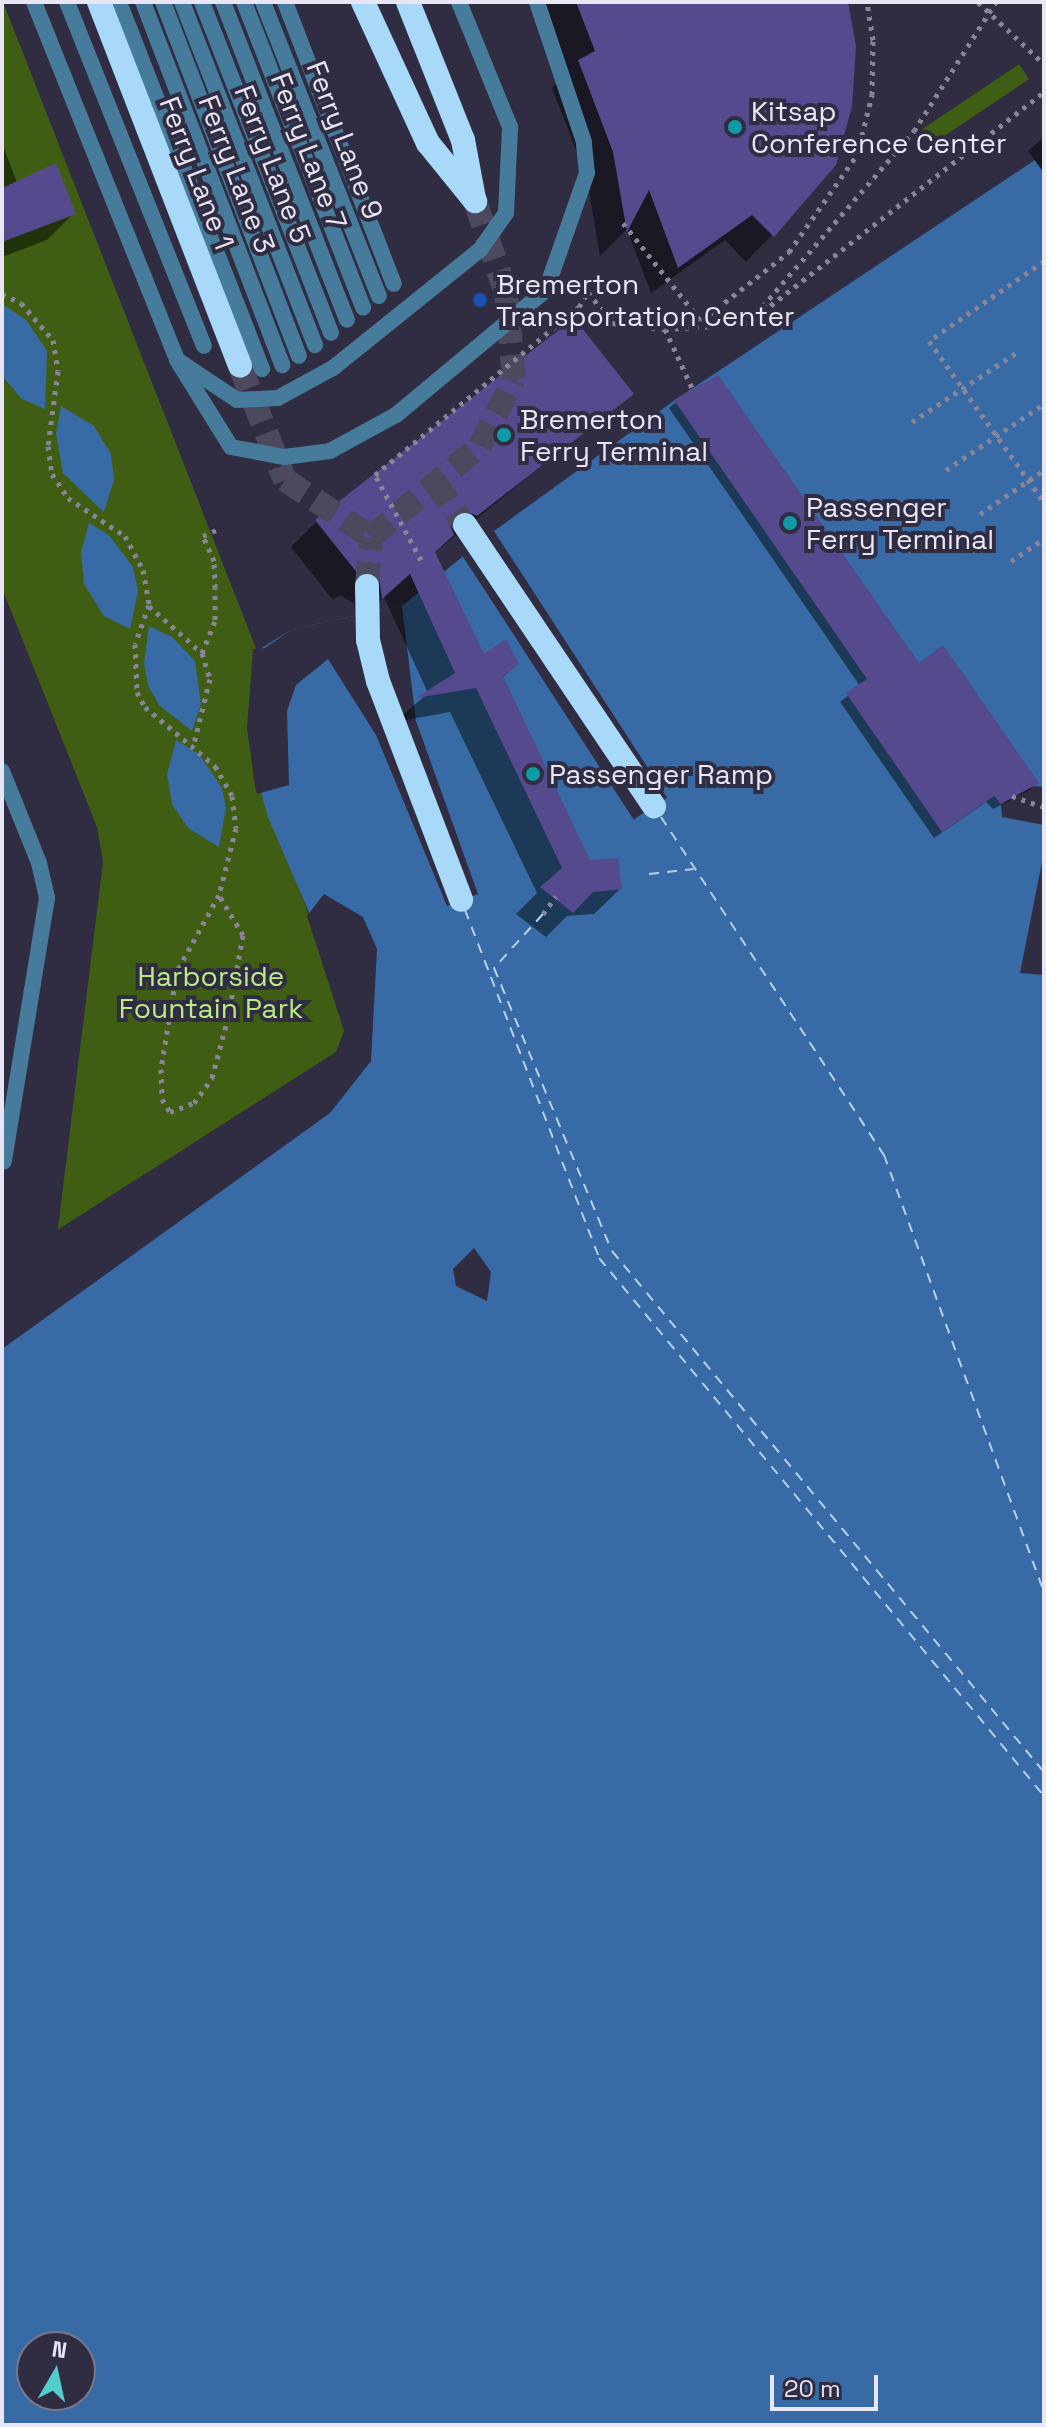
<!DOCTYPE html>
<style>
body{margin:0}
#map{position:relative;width:1046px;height:2427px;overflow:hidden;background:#302d43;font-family:"Space Grotesk",sans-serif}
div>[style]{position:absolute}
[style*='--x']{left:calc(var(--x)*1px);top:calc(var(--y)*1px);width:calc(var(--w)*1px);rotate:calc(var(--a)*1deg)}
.green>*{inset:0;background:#405e13;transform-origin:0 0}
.water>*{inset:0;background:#386ba5}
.pier>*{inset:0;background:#302d43;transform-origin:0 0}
.shadow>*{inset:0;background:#0007}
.ferry>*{height:2px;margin-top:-1px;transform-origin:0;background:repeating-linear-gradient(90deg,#b5d1f2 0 10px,transparent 0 18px)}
.building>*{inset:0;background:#554a8d}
.highway-tunnel>*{height:24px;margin-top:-12px;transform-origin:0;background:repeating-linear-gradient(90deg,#4c495e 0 24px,transparent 0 36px)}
.path>*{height:5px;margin-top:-2.5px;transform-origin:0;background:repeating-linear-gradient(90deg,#878597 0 4px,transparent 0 10px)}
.lane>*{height:16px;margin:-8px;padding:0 8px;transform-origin:8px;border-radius:8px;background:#477b9b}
.highway>*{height:24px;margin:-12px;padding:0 12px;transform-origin:12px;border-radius:12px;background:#a9d9f9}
.path-bridge>*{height:5px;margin-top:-2.5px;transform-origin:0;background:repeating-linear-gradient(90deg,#878597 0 4px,transparent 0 10px)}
.lane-bridge>*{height:16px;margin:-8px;padding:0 8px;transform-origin:8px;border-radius:8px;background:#477b9b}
.dots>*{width:22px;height:22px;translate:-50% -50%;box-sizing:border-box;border:4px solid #302d43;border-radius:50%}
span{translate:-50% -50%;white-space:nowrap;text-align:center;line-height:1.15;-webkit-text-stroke:8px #302d43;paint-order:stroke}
.poi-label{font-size:28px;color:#e8e6f5}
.left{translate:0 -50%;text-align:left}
.street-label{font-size:28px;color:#e8e6f5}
.park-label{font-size:28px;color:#bbea86}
.frame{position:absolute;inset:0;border:4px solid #e8e6f5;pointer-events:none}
.north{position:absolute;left:16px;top:2331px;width:80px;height:80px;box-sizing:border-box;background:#302d43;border:2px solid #7a778a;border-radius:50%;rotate:9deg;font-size:22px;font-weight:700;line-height:32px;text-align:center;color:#e8e6f5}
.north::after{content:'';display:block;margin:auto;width:28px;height:36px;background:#52cdcc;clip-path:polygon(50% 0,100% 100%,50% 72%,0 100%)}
.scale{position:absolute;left:770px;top:2375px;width:108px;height:36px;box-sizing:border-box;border:4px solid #e8e6f5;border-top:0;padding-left:10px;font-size:24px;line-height:28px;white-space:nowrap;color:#e8e6f5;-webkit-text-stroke:6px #302d43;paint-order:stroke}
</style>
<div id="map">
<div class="green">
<i style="clip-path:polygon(3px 2px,257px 651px,299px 887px,348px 1031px,339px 1054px,57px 1236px,103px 862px,97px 827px,2px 588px)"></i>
<i style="left:1019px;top:64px;width:18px;height:116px;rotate:56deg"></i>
</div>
<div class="water">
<i style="clip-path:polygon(evenodd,1035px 160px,1044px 172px,1044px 2425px,2px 2425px,2px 1280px,339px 1054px,348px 1031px,314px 924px,268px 817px,259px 785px,257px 651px,292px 629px,402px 606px,494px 531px,675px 400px,1035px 160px,32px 2347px,80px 2347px,80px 2395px,32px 2395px,32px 2347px)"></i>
<i style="clip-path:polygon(2px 304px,26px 320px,47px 351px,45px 409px,22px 399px,2px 376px)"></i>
<i style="clip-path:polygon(61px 406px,94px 426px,111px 454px,114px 480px,104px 512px,63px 473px,56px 434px)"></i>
<i style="clip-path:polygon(89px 523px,109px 535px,133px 567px,138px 591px,130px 629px,104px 616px,84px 584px,81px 552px)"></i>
<i style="clip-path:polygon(149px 626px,172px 637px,195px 661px,201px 704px,192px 731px,159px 705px,148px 685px,144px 663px)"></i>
<i style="clip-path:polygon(176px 740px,199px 754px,222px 788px,226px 808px,219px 847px,188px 828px,172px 804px,167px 774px)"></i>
</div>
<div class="pier">
<i style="left:494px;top:531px;width:318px;height:40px;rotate:57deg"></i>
<i style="clip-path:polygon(402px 606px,416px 721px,478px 894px,447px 906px,376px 735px,328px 659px,296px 685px,287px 711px,289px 785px,257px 794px,255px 786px,247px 728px,253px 649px,265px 648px,292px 629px)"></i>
<i style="clip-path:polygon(1034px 786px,1044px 787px,1044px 825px,1002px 817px,1001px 804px)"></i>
<i style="clip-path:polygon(1044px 852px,1044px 975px,1020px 973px)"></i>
<i style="clip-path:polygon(324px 894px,363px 917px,377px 949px,371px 1061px,330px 1113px,2px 1349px,2px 1275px,54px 1232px,336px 1052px,344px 1031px,307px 916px)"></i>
<i style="clip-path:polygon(474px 1248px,491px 1272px,487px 1301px,456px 1286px,453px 1269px)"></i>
</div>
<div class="shadow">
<i style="clip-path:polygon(538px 2px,846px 2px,772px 235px,746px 262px,725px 240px,651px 293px,627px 229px,600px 256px,587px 179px,552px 88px,567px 74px)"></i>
<i style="clip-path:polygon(1044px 137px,1044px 171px,1043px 172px,1028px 151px)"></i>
<i style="clip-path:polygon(2px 143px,17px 183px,73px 214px,47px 240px,2px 257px)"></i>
<i style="clip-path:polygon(631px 394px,434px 553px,483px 657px,516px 664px,502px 678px,589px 862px,620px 889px,594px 914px,567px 916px,546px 937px,516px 914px,537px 893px,450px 712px,395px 722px,428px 693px,384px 597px,357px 621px,354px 603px,341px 596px,332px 599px,291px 547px,317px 521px)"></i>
<i style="clip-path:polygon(676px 402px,919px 666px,1036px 783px,1030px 790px,993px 809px,986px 802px,934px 838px,840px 702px,860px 686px,669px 408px)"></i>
</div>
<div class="ferry">
<i style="--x:661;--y:817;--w:405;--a:56.6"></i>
<i style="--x:884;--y:1155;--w:465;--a:69.9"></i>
<i style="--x:649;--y:874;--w:45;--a:-6.3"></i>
<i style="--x:465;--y:910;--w:373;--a:68.9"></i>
<i style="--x:599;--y:1258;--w:698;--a:50.4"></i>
<i style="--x:543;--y:914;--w:73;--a:132.2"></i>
<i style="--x:494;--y:968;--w:307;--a:67.4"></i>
<i style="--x:612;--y:1251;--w:677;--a:50.34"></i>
</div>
<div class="building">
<i style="clip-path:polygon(576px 2px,848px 2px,856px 46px,852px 106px,836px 165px,774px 237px,752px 215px,678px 268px,649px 190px,627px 232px,613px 152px,578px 60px,595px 51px)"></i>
<i style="clip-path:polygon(56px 163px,76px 214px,2px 242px,2px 188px)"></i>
<i style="clip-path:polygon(574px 318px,634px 394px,477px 516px,465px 510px,456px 513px,450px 525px,454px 535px,435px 552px,484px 654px,506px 639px,519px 664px,503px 676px,590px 860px,618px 858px,622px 889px,593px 892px,573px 913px,540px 887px,562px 868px,476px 688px,416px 698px,455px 673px,410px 574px,382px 599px,379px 578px,368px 571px,358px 574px,315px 520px)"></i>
<i style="clip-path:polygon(718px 375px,919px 663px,943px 645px,1039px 783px,1001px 804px,994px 796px,942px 832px,846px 693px,867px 679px,674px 400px)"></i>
</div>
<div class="highway-tunnel">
<i style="--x:240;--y:366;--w:123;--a:68.5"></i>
<i style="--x:285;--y:480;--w:103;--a:33.5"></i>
<i style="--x:435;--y:482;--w:52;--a:55.1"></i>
<i style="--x:367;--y:586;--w:49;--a:-85.3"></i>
<i style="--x:371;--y:537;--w:142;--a:-39.9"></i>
<i style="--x:480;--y:446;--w:75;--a:-63.1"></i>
<i style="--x:514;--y:379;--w:86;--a:-95.3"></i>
<i style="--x:506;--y:293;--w:97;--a:-108.6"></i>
</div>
<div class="path">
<i style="--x:978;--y:2;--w:91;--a:43.2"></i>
<i style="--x:623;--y:223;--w:125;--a:51.5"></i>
<i style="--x:701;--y:321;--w:112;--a:-38.1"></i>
<i style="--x:789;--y:252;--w:118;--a:-55"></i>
<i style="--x:857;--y:155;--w:62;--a:-76"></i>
<i style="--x:872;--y:95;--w:55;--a:-89"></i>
<i style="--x:873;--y:40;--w:38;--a:-99"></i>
<i style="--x:1044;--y:261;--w:140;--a:145.2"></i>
<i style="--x:929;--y:341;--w:198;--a:54.5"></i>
<i style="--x:588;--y:292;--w:39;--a:52"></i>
<i style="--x:612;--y:323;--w:53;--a:6.5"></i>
<i style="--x:665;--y:329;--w:82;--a:-3.5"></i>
<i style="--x:747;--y:324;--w:377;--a:-38"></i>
<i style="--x:2;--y:294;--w:21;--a:25"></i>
<i style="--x:21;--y:303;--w:49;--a:49.1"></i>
<i style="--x:53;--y:340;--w:31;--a:81"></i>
<i style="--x:58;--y:371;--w:76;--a:97.6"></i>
<i style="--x:48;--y:446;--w:28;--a:82"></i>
<i style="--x:52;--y:474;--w:29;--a:56"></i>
<i style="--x:68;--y:498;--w:69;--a:33.7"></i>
<i style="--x:125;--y:536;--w:38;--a:62"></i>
<i style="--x:143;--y:570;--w:36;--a:80"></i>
<i style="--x:149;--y:605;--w:41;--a:109.7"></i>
<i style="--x:135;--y:644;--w:48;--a:87.6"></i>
<i style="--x:137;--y:692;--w:17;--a:62"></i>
<i style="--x:145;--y:707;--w:92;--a:40.1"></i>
<i style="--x:215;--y:766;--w:34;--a:60"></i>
<i style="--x:232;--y:796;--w:32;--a:83"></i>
<i style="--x:236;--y:828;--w:69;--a:104.2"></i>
<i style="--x:219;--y:895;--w:87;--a:118.9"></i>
<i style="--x:177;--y:971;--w:99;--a:99.3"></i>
<i style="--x:161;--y:1069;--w:30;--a:88"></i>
<i style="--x:162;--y:1099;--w:15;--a:58"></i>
<i style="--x:170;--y:1112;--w:26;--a:-21"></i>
<i style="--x:194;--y:1103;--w:31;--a:-54"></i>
<i style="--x:212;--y:1078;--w:62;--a:-75.1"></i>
<i style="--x:228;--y:1018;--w:84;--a:-79.8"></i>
<i style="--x:243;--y:935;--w:47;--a:-121"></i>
<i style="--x:756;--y:314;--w:242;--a:-49.2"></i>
<i style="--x:914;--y:131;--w:153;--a:-57.6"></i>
<i style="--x:665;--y:329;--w:65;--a:65.4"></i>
<i style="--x:912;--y:422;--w:125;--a:-33.6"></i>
<i style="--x:946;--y:470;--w:118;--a:-34"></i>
<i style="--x:980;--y:514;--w:78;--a:-34.5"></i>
<i style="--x:1011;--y:561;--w:40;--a:-34"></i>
<i style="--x:149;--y:606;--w:71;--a:41.6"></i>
<i style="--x:202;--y:653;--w:27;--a:73"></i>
<i style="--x:210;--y:679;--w:66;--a:104"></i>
<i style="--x:202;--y:653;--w:35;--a:-68"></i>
<i style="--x:215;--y:620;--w:32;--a:-90"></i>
<i style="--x:215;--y:588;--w:27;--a:-92"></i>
<i style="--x:214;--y:561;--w:27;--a:-114"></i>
<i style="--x:203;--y:536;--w:17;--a:-24"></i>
<i style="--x:1012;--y:796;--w:34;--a:19"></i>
<i style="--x:543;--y:914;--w:22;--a:-54"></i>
</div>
<div class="lane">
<i style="--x:34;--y:2;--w:386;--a:68.2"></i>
<i style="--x:177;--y:360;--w:102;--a:58.2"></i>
<i style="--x:67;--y:2;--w:370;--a:68.3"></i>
<i style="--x:119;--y:2;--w:394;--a:68.7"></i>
<i style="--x:143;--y:2;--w:389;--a:69"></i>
<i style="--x:163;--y:2;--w:379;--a:69"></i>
<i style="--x:182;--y:2;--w:368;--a:68.8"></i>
<i style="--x:202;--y:2;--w:355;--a:68.7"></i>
<i style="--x:223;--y:2;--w:341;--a:68.7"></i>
<i style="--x:244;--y:2;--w:328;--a:68.7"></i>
<i style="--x:263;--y:2;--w:316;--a:68.5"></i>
<i style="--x:285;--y:2;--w:302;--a:68.9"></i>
<i style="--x:2;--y:771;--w:99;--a:68.1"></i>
<i style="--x:39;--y:863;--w:36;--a:77"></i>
<i style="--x:47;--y:898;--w:267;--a:99.3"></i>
</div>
<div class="highway">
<i style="--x:99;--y:2;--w:390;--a:68.8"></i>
<i style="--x:363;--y:2;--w:155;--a:65.3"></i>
<i style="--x:428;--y:143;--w:75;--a:51"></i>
<i style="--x:408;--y:2;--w:149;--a:68.3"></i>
<i style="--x:463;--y:140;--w:60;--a:79.4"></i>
<i style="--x:465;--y:525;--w:339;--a:56.1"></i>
<i style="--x:367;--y:586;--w:54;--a:88.9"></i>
<i style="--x:368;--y:640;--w:42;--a:76.3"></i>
<i style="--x:378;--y:681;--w:234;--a:69.2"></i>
</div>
<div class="path-bridge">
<i style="--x:421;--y:560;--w:97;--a:-118.4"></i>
<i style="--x:375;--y:475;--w:264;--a:-39.5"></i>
<i style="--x:579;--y:307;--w:17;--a:-59"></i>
</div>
<div class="lane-bridge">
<i style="--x:177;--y:360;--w:72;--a:33.7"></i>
<i style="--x:237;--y:400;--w:41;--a:-2.8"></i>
<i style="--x:278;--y:398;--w:63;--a:-28.6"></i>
<i style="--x:333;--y:368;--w:189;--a:-38.8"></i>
<i style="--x:480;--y:250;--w:45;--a:-54.9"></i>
<i style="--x:506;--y:213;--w:86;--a:-87.3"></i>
<i style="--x:510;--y:127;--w:135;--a:-112.2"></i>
<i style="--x:231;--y:447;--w:54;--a:10.7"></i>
<i style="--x:284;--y:457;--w:46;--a:-7.4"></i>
<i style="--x:330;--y:451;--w:75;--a:-28.6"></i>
<i style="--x:396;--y:415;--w:195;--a:-39.8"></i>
<i style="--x:546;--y:290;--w:124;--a:-70.7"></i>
<i style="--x:587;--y:173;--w:31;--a:-96"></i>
<i style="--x:584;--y:142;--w:148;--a:-108.6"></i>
</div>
<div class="dots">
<i style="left:735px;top:127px;background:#0f9aa8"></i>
<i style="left:480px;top:300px;background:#1a4fb4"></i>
<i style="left:504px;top:435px;background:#0f9aa8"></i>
<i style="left:790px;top:523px;background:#0f9aa8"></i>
<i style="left:533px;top:774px;background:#0f9aa8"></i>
</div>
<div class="poi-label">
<span class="left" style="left:751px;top:127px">Kitsap<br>Conference Center</span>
<span class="left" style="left:496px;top:300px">Bremerton<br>Transportation Center</span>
<span class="left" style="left:520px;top:435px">Bremerton<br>Ferry Terminal</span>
<span class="left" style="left:806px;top:523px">Passenger<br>Ferry Terminal</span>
<span class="left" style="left:549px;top:774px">Passenger Ramp</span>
</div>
<div class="street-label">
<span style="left:345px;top:140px;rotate:69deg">Ferry Lane 9</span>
<span style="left:309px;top:151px;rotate:69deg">Ferry Lane 7</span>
<span style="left:273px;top:164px;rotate:69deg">Ferry Lane 5</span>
<span style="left:197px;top:173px;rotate:69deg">Ferry Lane 1</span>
<span style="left:237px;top:174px;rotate:69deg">Ferry Lane 3</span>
</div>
<div class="park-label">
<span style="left:211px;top:992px">Harborside<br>Fountain Park</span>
</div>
<div class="frame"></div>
<div class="north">N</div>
<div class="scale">20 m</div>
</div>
